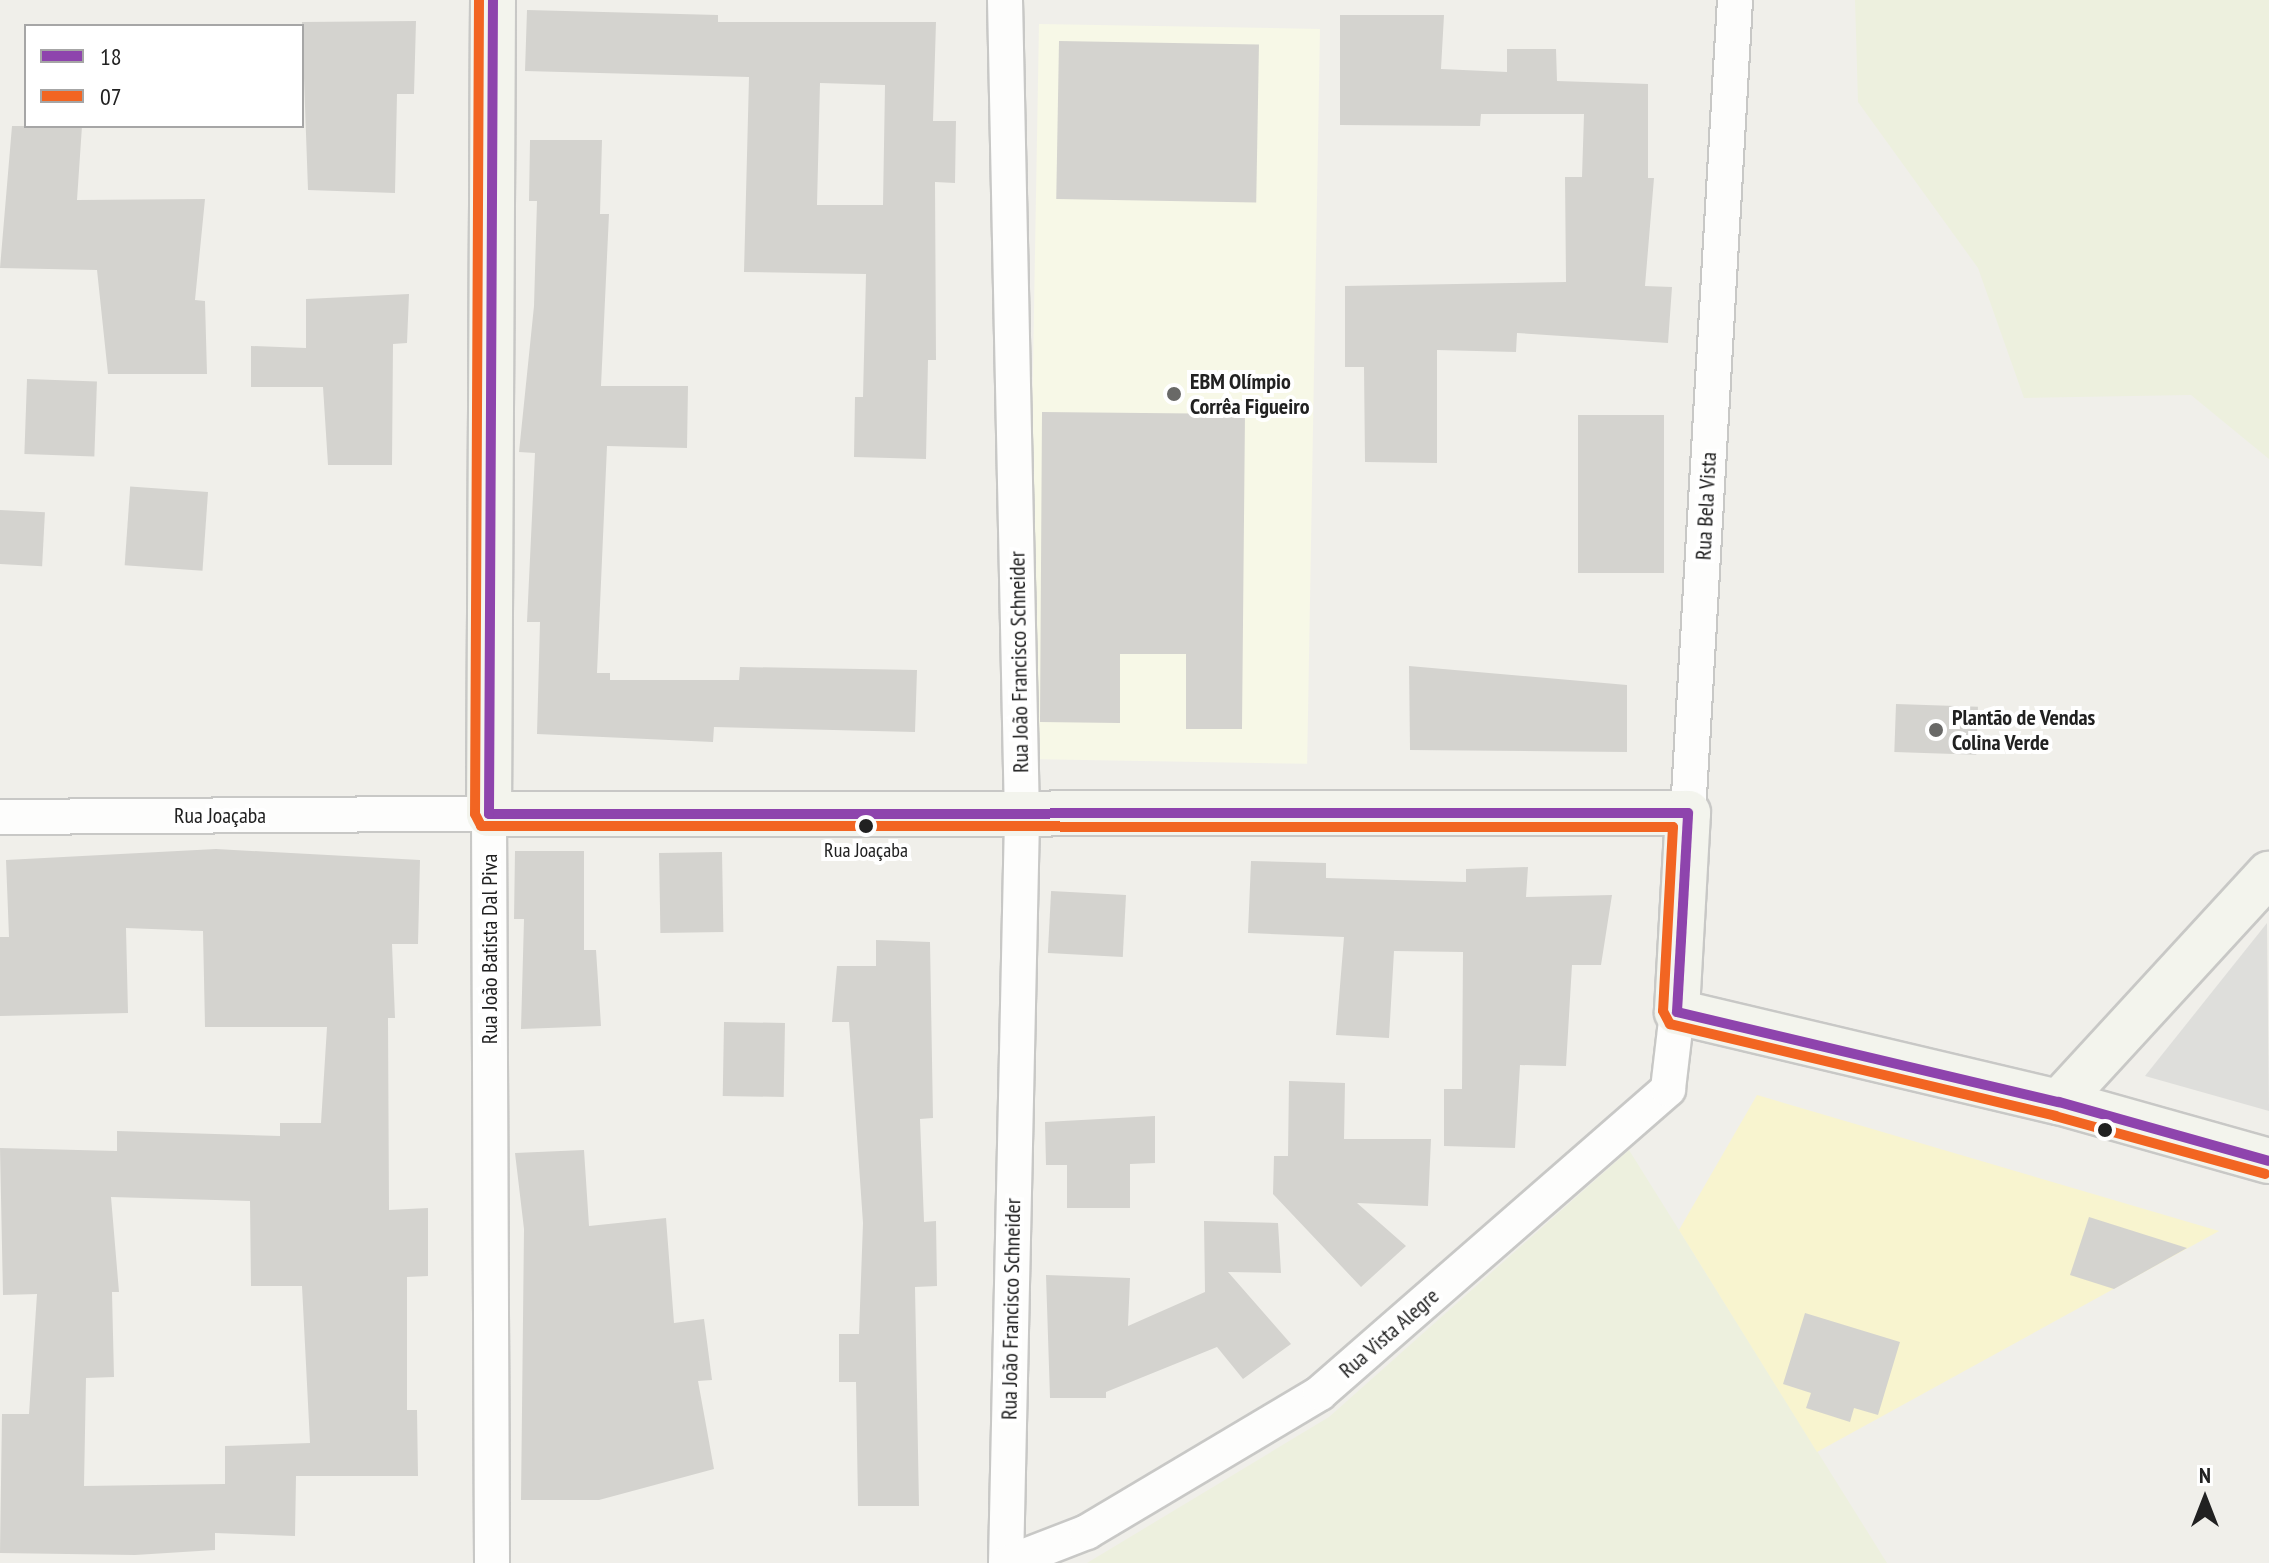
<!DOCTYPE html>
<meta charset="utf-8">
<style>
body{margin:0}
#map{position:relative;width:2269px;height:1563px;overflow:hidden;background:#f0efea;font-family:"PT Sans Narrow",sans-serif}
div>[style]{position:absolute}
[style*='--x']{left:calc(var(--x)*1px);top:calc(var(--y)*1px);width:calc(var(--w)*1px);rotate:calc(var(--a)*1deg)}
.education>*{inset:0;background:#f7f8e7;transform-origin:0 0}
.farmland>*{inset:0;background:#edf0de}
.sand>*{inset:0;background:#f8f4cf}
.parking>*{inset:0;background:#dededb}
.building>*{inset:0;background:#d4d3cf;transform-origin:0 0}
.roads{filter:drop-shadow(2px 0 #c8c8c6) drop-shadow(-2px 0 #c8c8c6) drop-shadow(0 2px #c8c8c6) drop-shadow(0 -2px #c8c8c6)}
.street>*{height:34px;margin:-17px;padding:0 17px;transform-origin:17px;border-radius:17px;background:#fdfdfc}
.secondary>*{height:44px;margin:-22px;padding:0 22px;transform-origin:22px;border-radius:22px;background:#f3f4ed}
.bus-1>*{height:10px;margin:-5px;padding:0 5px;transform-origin:5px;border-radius:5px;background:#8e44ad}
.bus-2>*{height:10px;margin:-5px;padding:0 5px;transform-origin:5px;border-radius:5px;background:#f26522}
.dots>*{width:22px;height:22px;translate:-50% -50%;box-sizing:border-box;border:4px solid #fff;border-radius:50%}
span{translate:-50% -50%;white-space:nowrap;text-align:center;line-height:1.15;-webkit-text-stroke:8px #fff;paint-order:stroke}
.bus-label{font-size:20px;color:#212121}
.poi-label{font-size:22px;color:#212121;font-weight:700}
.left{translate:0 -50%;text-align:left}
.street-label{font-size:22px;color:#212121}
.legend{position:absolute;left:24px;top:24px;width:280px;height:104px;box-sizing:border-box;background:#fff;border:2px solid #a6a6a6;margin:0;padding:10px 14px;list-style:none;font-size:24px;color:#212121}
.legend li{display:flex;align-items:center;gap:16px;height:40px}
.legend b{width:40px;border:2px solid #a6a6a6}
.north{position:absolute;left:2165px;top:1459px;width:80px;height:80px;-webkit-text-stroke:6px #fff;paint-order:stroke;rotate:0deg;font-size:22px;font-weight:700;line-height:32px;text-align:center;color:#212121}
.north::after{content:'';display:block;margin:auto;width:28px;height:36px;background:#212121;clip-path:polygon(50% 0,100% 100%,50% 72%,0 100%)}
</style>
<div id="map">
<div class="education">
<i style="left:1039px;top:24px;width:281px;height:735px;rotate:1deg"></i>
</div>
<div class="farmland">
<i style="clip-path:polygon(1855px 0,2269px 0,2269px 459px,2191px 395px,2024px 398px,1978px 268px,1858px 102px)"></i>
<i style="clip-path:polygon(1629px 1150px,1887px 1563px,1087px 1563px,1329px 1417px)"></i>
</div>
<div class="sand">
<i style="clip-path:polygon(1757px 1095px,2219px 1231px,1817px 1452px,1679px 1230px)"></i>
</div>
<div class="parking">
<i style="clip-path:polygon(2267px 923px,2269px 1111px,2145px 1076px)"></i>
</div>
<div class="building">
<i style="clip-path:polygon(evenodd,527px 10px,718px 15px,718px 22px,936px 22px,933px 121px,956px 121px,955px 183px,935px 182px,936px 360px,928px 360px,926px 459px,854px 457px,855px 397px,863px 397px,866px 274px,744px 272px,749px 77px,525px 71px,527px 10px,820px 83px,885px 85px,883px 205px,817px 205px,820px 83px)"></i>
<i style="clip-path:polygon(1340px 15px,1444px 15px,1441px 69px,1507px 72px,1507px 49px,1556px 49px,1557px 81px,1648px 84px,1648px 178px,1654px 178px,1645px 286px,1672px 287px,1668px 343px,1517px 333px,1516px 352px,1437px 350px,1437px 463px,1365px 462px,1364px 367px,1345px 367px,1345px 286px,1566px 282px,1565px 177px,1582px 177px,1584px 114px,1481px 114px,1480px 126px,1340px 125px)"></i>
<i style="clip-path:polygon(416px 21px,414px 94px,397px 94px,395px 193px,308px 190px,302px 22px)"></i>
<i style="left:1059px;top:41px;width:200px;height:158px;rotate:1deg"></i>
<i style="clip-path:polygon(12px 126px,82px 126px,77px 200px,205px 199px,195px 300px,205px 301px,207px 374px,108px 374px,97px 270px,0 268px)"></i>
<i style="clip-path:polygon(530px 140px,602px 140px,600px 214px,609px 214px,601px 386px,688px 386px,687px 448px,607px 446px,597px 673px,610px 673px,610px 680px,739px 680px,740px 667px,917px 670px,915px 732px,714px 727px,713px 742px,537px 734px,540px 622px,527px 622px,535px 453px,519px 452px,534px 306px,537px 201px,529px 201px)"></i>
<i style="clip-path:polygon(409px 294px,407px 343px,393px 344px,392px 465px,328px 465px,323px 387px,251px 387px,251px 346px,306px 348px,306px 299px)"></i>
<i style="left:27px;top:379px;width:70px;height:75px;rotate:2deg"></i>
<i style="clip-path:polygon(1042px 412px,1245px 414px,1242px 729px,1186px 729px,1186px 654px,1120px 654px,1120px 723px,1040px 722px)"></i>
<i style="left:1664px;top:415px;width:158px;height:86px;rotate:90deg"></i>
<i style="left:208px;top:492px;width:79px;height:78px;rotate:94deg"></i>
<i style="left:0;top:510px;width:45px;height:54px;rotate:3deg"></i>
<i style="clip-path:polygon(1409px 666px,1627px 685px,1627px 752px,1410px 750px)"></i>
<i style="left:1896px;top:704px;width:82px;height:48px;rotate:2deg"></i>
<i style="clip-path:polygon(evenodd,216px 849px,420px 860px,418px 944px,392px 944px,395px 1018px,388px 1018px,389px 1210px,428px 1208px,428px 1276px,407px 1277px,407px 1410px,417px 1410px,418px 1476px,296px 1476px,295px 1536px,215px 1533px,215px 1550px,135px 1555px,0 1553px,2px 1414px,29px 1414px,37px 1294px,3px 1295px,0 1148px,117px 1151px,117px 1131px,280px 1136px,280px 1123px,321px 1123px,327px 1027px,205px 1027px,203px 931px,126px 928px,128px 1013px,0 1016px,0 937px,9px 937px,6px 860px,216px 849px,111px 1197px,250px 1201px,251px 1286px,302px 1286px,310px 1443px,225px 1446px,225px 1484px,84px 1486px,86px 1378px,114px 1377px,112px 1292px,119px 1292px,111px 1197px)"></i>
<i style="clip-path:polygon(515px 851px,584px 851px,584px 950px,596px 950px,601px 1026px,521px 1029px,524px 919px,514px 919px)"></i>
<i style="left:722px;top:852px;width:80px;height:63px;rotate:89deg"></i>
<i style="clip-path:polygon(1251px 861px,1326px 863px,1326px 878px,1466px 882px,1466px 869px,1528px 867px,1526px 897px,1612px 895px,1601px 965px,1572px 965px,1566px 1066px,1520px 1065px,1515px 1148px,1444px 1146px,1444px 1089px,1462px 1089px,1463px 952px,1394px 951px,1389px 1038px,1336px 1035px,1344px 937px,1248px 933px)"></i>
<i style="left:1126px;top:895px;width:62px;height:75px;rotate:93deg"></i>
<i style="clip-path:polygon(876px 940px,930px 942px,933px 1118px,920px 1119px,924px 1222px,936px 1221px,937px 1286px,915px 1287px,919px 1506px,858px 1506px,856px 1382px,839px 1382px,839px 1334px,859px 1334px,863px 1223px,849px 1022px,832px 1022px,837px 966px,876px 966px)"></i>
<i style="left:785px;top:1023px;width:74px;height:61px;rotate:91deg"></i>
<i style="clip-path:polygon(1289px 1081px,1345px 1083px,1344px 1139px,1431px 1139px,1428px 1206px,1357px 1203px,1406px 1246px,1361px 1287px,1273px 1194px,1274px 1156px,1288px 1156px)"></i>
<i style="clip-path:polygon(1155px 1116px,1155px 1163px,1130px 1164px,1130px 1208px,1067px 1208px,1067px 1165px,1046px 1165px,1045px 1122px)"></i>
<i style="clip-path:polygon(584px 1150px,589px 1226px,666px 1218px,674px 1323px,704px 1319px,712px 1380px,698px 1381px,714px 1469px,599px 1500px,521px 1500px,524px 1229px,515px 1153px)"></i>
<i style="clip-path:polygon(2089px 1217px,2187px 1248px,2114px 1289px,2070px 1275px)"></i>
<i style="clip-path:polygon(1204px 1221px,1278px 1223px,1281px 1273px,1228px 1272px,1291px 1344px,1243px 1379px,1217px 1347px,1106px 1392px,1106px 1398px,1050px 1398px,1046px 1275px,1130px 1278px,1128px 1326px,1205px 1292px)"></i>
<i style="clip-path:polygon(1805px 1313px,1900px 1342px,1878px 1415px,1854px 1408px,1850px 1422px,1806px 1408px,1811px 1393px,1783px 1384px)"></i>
</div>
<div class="roads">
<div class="street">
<i style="--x:1005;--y:0;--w:819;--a:88.81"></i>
<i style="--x:1022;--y:819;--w:744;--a:91.23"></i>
<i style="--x:1688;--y:813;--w:814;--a:-86.69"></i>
<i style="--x:0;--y:817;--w:489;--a:-0.4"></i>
<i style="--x:489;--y:814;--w:749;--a:89.77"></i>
<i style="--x:1007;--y:1563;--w:86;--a:-21.2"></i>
<i style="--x:1087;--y:1532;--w:271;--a:-30.8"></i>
<i style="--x:1320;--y:1393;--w:462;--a:-41.1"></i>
<i style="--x:1668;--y:1089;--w:78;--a:-83.3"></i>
</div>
<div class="secondary">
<i style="--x:493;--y:0;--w:814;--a:90.28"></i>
<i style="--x:489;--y:814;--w:1199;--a:-0.05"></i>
<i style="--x:1688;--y:813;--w:199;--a:93.2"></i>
<i style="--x:1677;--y:1012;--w:392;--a:13.3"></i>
<i style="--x:2059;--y:1102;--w:218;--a:15.7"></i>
<i style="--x:2059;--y:1102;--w:310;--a:-47.4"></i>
</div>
</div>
<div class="bus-1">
<i style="--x:489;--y:814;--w:1199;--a:-0.05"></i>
<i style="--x:489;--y:814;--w:814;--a:-89.72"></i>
<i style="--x:1677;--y:1012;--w:392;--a:13.3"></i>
<i style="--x:2059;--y:1102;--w:218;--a:15.7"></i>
<i style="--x:1677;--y:1012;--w:199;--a:-86.8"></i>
</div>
<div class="bus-2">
<i style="--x:479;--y:0;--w:814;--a:90.28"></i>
<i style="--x:475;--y:814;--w:13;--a:63"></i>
<i style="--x:481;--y:826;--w:1192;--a:0.05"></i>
<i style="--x:1673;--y:827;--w:184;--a:93.1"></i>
<i style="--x:1663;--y:1011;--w:15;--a:62"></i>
<i style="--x:1670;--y:1024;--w:396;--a:13.4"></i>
<i style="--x:2055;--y:1116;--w:218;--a:15.4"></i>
</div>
<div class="dots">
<i style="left:1174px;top:394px;background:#696967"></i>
<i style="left:1936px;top:730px;background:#696967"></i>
<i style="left:866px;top:826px;background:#212121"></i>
<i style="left:2105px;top:1130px;background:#212121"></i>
</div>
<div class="bus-label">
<span style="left:866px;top:850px">Rua Joaçaba</span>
</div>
<div class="poi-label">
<span class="left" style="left:1190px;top:394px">EBM Olímpio<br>Corrêa Figueiro</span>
<span class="left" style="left:1952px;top:730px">Plantão de Vendas<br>Colina Verde</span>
</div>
<div class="street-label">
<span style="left:1706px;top:506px;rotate:-87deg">Rua Bela Vista</span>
<span style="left:1019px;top:662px;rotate:-91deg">Rua João Francisco Schneider</span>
<span style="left:220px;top:816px">Rua Joaçaba</span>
<span style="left:490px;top:949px;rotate:-90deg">Rua João Batista Dal Piva</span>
<span style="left:1011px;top:1309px;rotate:-89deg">Rua João Francisco Schneider</span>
<span style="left:1389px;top:1333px;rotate:-41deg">Rua Vista Alegre</span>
</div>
<ul class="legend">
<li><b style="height:10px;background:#8e44ad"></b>18</li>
<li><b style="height:10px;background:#f26522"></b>07</li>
</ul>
<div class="north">N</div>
</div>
